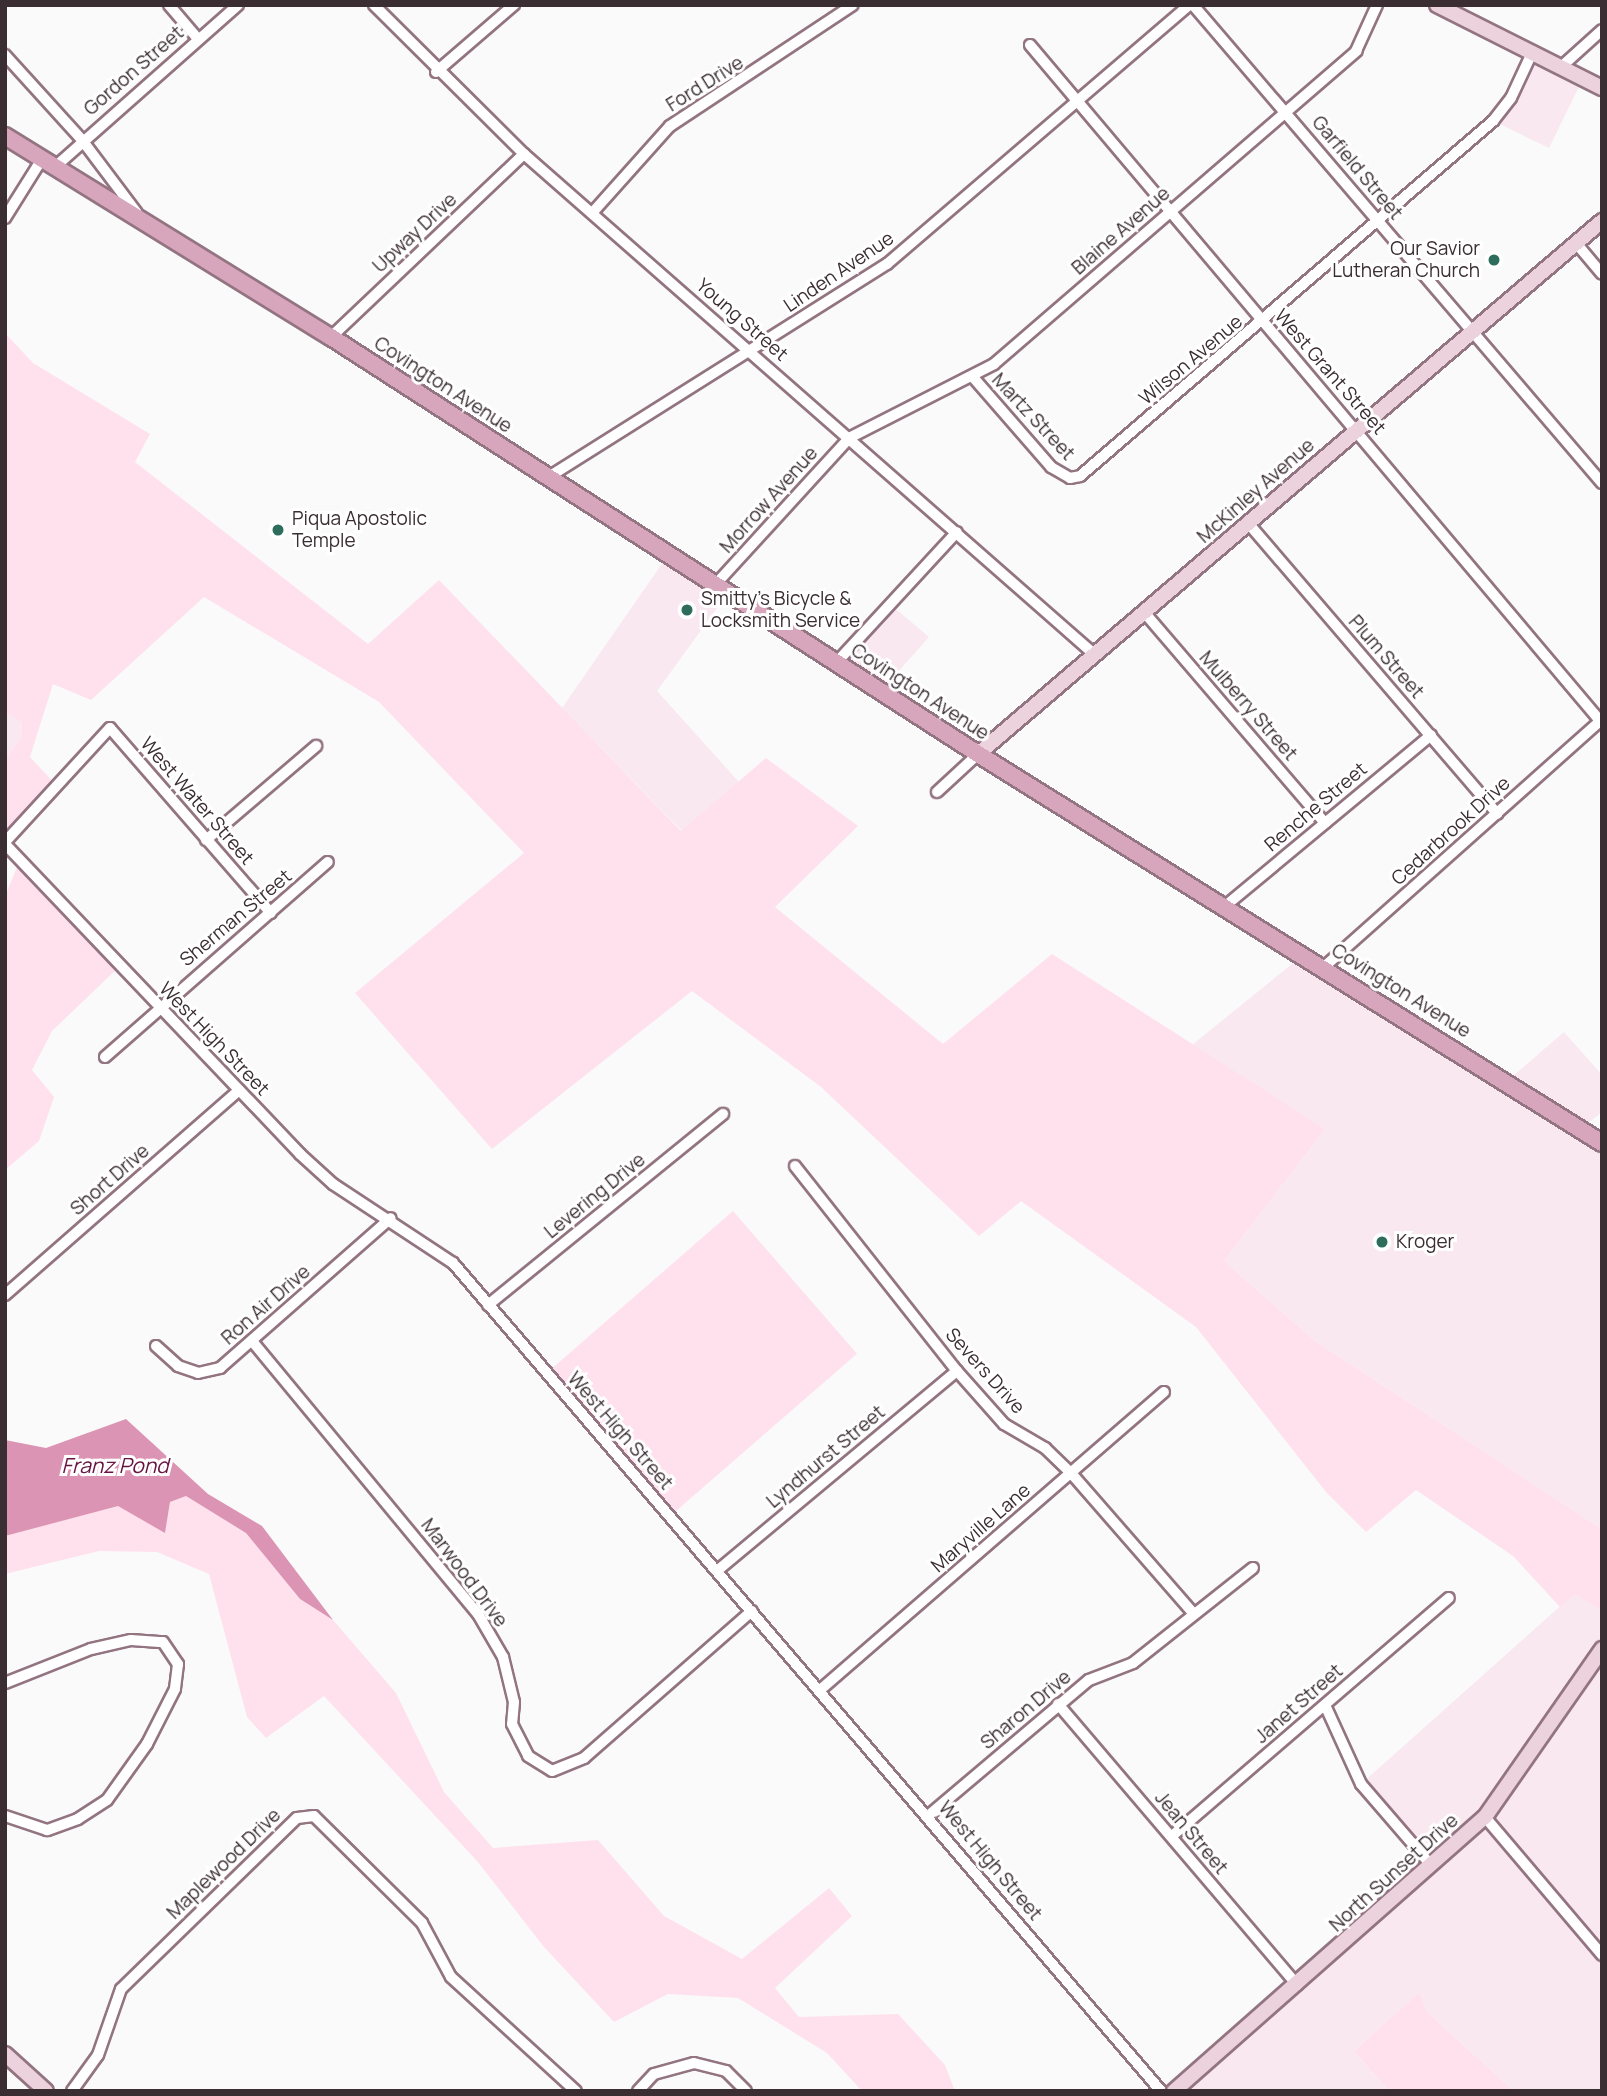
<!DOCTYPE html>
<style>
body{margin:0}
#map{position:relative;width:1607px;height:2096px;overflow:hidden;background:#fafafa;font-family:Manrope,sans-serif}
div>[style]{position:absolute}
[style*='--x']{left:calc(var(--x)*1px);top:calc(var(--y)*1px);width:calc(var(--w)*1px);rotate:calc(var(--a)*1deg)}
.built>*{inset:0;background:#f9e8ef;transform-origin:0 0}
.green>*{inset:0;background:#ffe1ed;transform-origin:0 0}
.water>*{inset:0;background:#db94b3}
.roads{filter:drop-shadow(2px 0 #937481) drop-shadow(-2px 0 #937481) drop-shadow(0 2px #937481) drop-shadow(0 -2px #937481)}
.street>*{height:10px;margin:-5px;padding:0 5px;transform-origin:5px;border-radius:5px;background:#fff}
.secondary>*{height:14px;margin:-7px;padding:0 7px;transform-origin:7px;border-radius:7px;background:#ebd2dd}
.primary>*{height:16px;margin:-8px;padding:0 8px;transform-origin:8px;border-radius:8px;background:#d7a5bc}
.dots>*{width:19px;height:19px;translate:-50% -50%;box-sizing:border-box;border:4px solid #fff;border-radius:50%}
span{translate:-50% -50%;white-space:nowrap;text-align:center;line-height:1.15;-webkit-text-stroke:6px #fff;paint-order:stroke}
.street-label{font-size:19px;color:#3b2e33}
.poi-label{font-size:19px;color:#3b2e33}
.right{translate:-100% -50%;text-align:right}
.left{translate:0 -50%;text-align:left}
.water-label{font-size:21px;color:#671342;font-style:italic}
.frame{position:absolute;inset:0;border:7px solid #3b2e33;pointer-events:none}
</style>
<div id="map">
<div class="built">
<i style="left:1532px;top:53px;width:57px;height:78px;rotate:26deg"></i>
<i style="clip-path:polygon(668px 555px,728px 593px,657px 691px,739px 782px,682px 831px,562px 708px)"></i>
<i style="clip-path:polygon(891px 605px,929px 637px,880px 692px,836px 663px)"></i>
<i style="clip-path:polygon(5px 712px,22px 721px,21px 739px,5px 758px)"></i>
<i style="clip-path:polygon(1303px 955px,1506px 1082px,1564px 1032px,1602px 1075px,1602px 1112px,1581px 1129px,1602px 1143px,1602px 1529px,1315px 1341px,1224px 1261px,1325px 1129px,1192px 1045px)"></i>
<i style="clip-path:polygon(1575px 1593px,1602px 1611px,1602px 2091px,1514px 2091px,1429px 2014px,1419px 1994px,1354px 2051px,1389px 2091px,1174px 2091px,1431px 1865px,1361px 1784px)"></i>
</div>
<div class="green">
<i style="clip-path:polygon(5px 333px,33px 363px,150px 434px,135px 462px,368px 644px,439px 580px,681px 831px,766px 758px,858px 826px,775px 907px,943px 1044px,1052px 954px,1325px 1129px,1224px 1261px,1315px 1341px,1602px 1529px,1602px 1611px,1575px 1594px,1560px 1607px,1513px 1556px,1416px 1490px,1366px 1532px,1326px 1492px,1196px 1327px,1021px 1201px,979px 1236px,821px 1087px,692px 991px,492px 1149px,355px 993px,524px 853px,379px 702px,204px 597px,91px 700px,53px 684px,30px 757px,56px 785px,5px 842px,5px 758px,21px 739px,22px 722px,5px 712px)"></i>
<i style="clip-path:polygon(20px 860px,120px 966px,52px 1031px,32px 1070px,54px 1097px,39px 1141px,5px 1170px,5px 896px)"></i>
<i style="left:733px;top:1211px;width:189px;height:247px;rotate:49deg"></i>
<i style="clip-path:polygon(186px 1496px,246px 1533px,300px 1599px,333px 1620px,396px 1693px,444px 1792px,493px 1848px,598px 1840px,664px 1916px,742px 1959px,829px 1888px,852px 1916px,775px 1988px,799px 2017px,898px 2014px,945px 2065px,955px 2091px,862px 2091px,827px 2053px,738px 1998px,668px 1994px,614px 2022px,544px 1947px,477px 1861px,324px 1696px,266px 1738px,247px 1717px,209px 1574px,157px 1552px,99px 1551px,5px 1574px,5px 1536px,118px 1505px,165px 1532px,170px 1502px)"></i>
<i style="clip-path:polygon(1419px 1993px,1429px 2014px,1514px 2091px,1389px 2091px,1354px 2051px)"></i>
</div>
<div class="water">
<i style="clip-path:polygon(126px 1419px,208px 1494px,262px 1526px,333px 1620px,300px 1599px,246px 1533px,186px 1496px,170px 1502px,165px 1533px,118px 1506px,5px 1536px,5px 1440px,46px 1448px)"></i>
</div>
<div class="roads">
<div class="street">
<i style="--x:169;--y:5;--w:45;--a:49.5"></i>
<i style="--x:374;--y:5;--w:211;--a:44.8"></i>
<i style="--x:524;--y:154;--w:758;--a:41.26"></i>
<i style="--x:1193;--y:5;--w:629;--a:49.45"></i>
<i style="--x:1030;--y:45;--w:887;--a:49.85"></i>
<i style="--x:5;--y:55;--w:115;--a:47.8"></i>
<i style="--x:82;--y:140;--w:91;--a:53"></i>
<i style="--x:1561;--y:67;--w:55;--a:-42.1"></i>
<i style="--x:436;--y:72;--w:103;--a:-40.7"></i>
<i style="--x:56;--y:166;--w:243;--a:-41.5"></i>
<i style="--x:593;--y:212;--w:115;--a:-48.2"></i>
<i style="--x:670;--y:126;--w:219;--a:-33.5"></i>
<i style="--x:5;--y:218;--w:70;--a:-57.9"></i>
<i style="--x:1576;--y:243;--w:40;--a:50"></i>
<i style="--x:331;--y:337;--w:266;--a:-43.5"></i>
<i style="--x:972;--y:376;--w:121;--a:49"></i>
<i style="--x:1051;--y:467;--w:22;--a:30"></i>
<i style="--x:1070;--y:478;--w:10;--a:-11"></i>
<i style="--x:1080;--y:476;--w:545;--a:-40.68"></i>
<i style="--x:1493;--y:121;--w:29;--a:-52"></i>
<i style="--x:1511;--y:98;--w:50;--a:-65"></i>
<i style="--x:547;--y:478;--w:402;--a:-32.2"></i>
<i style="--x:887;--y:264;--w:398;--a:-40.6"></i>
<i style="--x:1248;--y:523;--w:383;--a:49.4"></i>
<i style="--x:715;--y:585;--w:199;--a:-47.6"></i>
<i style="--x:849;--y:438;--w:163;--a:-27"></i>
<i style="--x:994;--y:364;--w:479;--a:-40.8"></i>
<i style="--x:1356;--y:51;--w:51;--a:-65.5"></i>
<i style="--x:1144;--y:612;--w:278;--a:49.4"></i>
<i style="--x:836;--y:663;--w:178;--a:-47.3"></i>
<i style="--x:937;--y:792;--w:56;--a:-42.8"></i>
<i style="--x:206;--y:840;--w:145;--a:-40.5"></i>
<i style="--x:5;--y:842;--w:155;--a:-47.4"></i>
<i style="--x:110;--y:728;--w:245;--a:49"></i>
<i style="--x:5;--y:844;--w:428;--a:46.4"></i>
<i style="--x:300;--y:1154;--w:45;--a:42.3"></i>
<i style="--x:333;--y:1184;--w:144;--a:33.4"></i>
<i style="--x:453;--y:1263;--w:1089;--a:49.47"></i>
<i style="--x:1224;--y:907;--w:269;--a:-39.7"></i>
<i style="--x:1324;--y:967;--w:370;--a:-41.7"></i>
<i style="--x:105;--y:1057;--w:296;--a:-41.2"></i>
<i style="--x:795;--y:1166;--w:261;--a:51.7"></i>
<i style="--x:957;--y:1371;--w:71;--a:48.4"></i>
<i style="--x:1004;--y:1424;--w:48;--a:30.3"></i>
<i style="--x:1045;--y:1448;--w:36;--a:44"></i>
<i style="--x:1071;--y:1473;--w:187;--a:48.9"></i>
<i style="--x:5;--y:1295;--w:311;--a:-41.2"></i>
<i style="--x:488;--y:1305;--w:303;--a:-39.1"></i>
<i style="--x:252;--y:1341;--w:354;--a:50.4"></i>
<i style="--x:478;--y:1614;--w:50;--a:59.8"></i>
<i style="--x:503;--y:1657;--w:46;--a:76.3"></i>
<i style="--x:514;--y:1702;--w:22;--a:95"></i>
<i style="--x:512;--y:1724;--w:36;--a:63"></i>
<i style="--x:528;--y:1756;--w:28;--a:32"></i>
<i style="--x:552;--y:1771;--w:35;--a:-22"></i>
<i style="--x:584;--y:1758;--w:223;--a:-41.2"></i>
<i style="--x:156;--y:1346;--w:30;--a:42"></i>
<i style="--x:178;--y:1366;--w:21;--a:19"></i>
<i style="--x:198;--y:1373;--w:23;--a:-13"></i>
<i style="--x:220;--y:1368;--w:227;--a:-41.3"></i>
<i style="--x:718;--y:1570;--w:311;--a:-39.8"></i>
<i style="--x:5;--y:1683;--w:92;--a:-21.6"></i>
<i style="--x:91;--y:1649;--w:41;--a:-12.7"></i>
<i style="--x:131;--y:1640;--w:32;--a:4"></i>
<i style="--x:163;--y:1642;--w:27;--a:56"></i>
<i style="--x:178;--y:1664;--w:25;--a:97"></i>
<i style="--x:175;--y:1689;--w:62;--a:117"></i>
<i style="--x:147;--y:1744;--w:69;--a:125.5"></i>
<i style="--x:107;--y:1800;--w:35;--a:147"></i>
<i style="--x:78;--y:1819;--w:33;--a:160"></i>
<i style="--x:47;--y:1830;--w:44;--a:-161.6"></i>
<i style="--x:820;--y:1690;--w:455;--a:-40.9"></i>
<i style="--x:1058;--y:1704;--w:369;--a:49.6"></i>
<i style="--x:1325;--y:1705;--w:87;--a:65.5"></i>
<i style="--x:1361;--y:1784;--w:107;--a:49.2"></i>
<i style="--x:929;--y:1815;--w:209;--a:-40.2"></i>
<i style="--x:1089;--y:1680;--w:47;--a:-21.1"></i>
<i style="--x:1133;--y:1663;--w:153;--a:-38.4"></i>
<i style="--x:1485;--y:1817;--w:181;--a:49.7"></i>
<i style="--x:1172;--y:1836;--w:365;--a:-40.7"></i>
<i style="--x:72;--y:2091;--w:44;--a:-54.2"></i>
<i style="--x:98;--y:2055;--w:70;--a:-70.8"></i>
<i style="--x:121;--y:1989;--w:245;--a:-44.2"></i>
<i style="--x:297;--y:1818;--w:17;--a:-7"></i>
<i style="--x:314;--y:1816;--w:152;--a:44.7"></i>
<i style="--x:422;--y:1923;--w:61;--a:61.8"></i>
<i style="--x:451;--y:1977;--w:169;--a:42.4"></i>
<i style="--x:638;--y:2091;--w:23;--a:-47"></i>
<i style="--x:654;--y:2074;--w:41;--a:-15.4"></i>
<i style="--x:694;--y:2063;--w:33;--a:14"></i>
<i style="--x:726;--y:2071;--w:28;--a:45"></i>
</div>
<div class="secondary">
<i style="--x:1437;--y:5;--w:185;--a:26.7"></i>
<i style="--x:978;--y:754;--w:821;--a:-40.5"></i>
<i style="--x:5;--y:2054;--w:55;--a:42.1"></i>
<i style="--x:1174;--y:2091;--w:414;--a:-41.4"></i>
<i style="--x:1485;--y:1817;--w:205;--a:-55.1"></i>
</div>
<div class="primary">
<i style="--x:5;--y:136;--w:383;--a:31.7"></i>
<i style="--x:331;--y:337;--w:770;--a:32.8"></i>
<i style="--x:978;--y:754;--w:735;--a:31.94"></i>
</div>
</div>
<div class="dots">
<i style="left:1494px;top:260px;background:#2e6d5b"></i>
<i style="left:278px;top:530px;background:#2e6d5b"></i>
<i style="left:687px;top:610px;background:#2e6d5b"></i>
<i style="left:1382px;top:1242px;background:#2e6d5b"></i>
</div>
<div class="street-label">
<span style="left:134px;top:71px;rotate:-41deg">Gordon Street</span>
<span style="left:705px;top:84px;rotate:-32deg">Ford Drive</span>
<span style="left:1357px;top:168px;rotate:50deg">Garfield Street</span>
<span style="left:1121px;top:231px;rotate:-41deg">Blaine Avenue</span>
<span style="left:415px;top:233px;rotate:-43deg">Upway Drive</span>
<span style="left:839px;top:272px;rotate:-34deg">Linden Avenue</span>
<span style="left:742px;top:320px;rotate:41deg">Young Street</span>
<span style="left:1191px;top:360px;rotate:-40deg">Wilson Avenue</span>
<span style="left:1330px;top:372px;rotate:49deg">West Grant Street</span>
<span style="left:443px;top:385px;rotate:33deg">Covington Avenue</span>
<span style="left:1033px;top:417px;rotate:47deg">Martz Street</span>
<span style="left:1256px;top:491px;rotate:-41deg">McKinley Avenue</span>
<span style="left:769px;top:500px;rotate:-48deg">Morrow Avenue</span>
<span style="left:1386px;top:657px;rotate:49deg">Plum Street</span>
<span style="left:920px;top:692px;rotate:33deg">Covington Avenue</span>
<span style="left:1248px;top:706px;rotate:49deg">Mulberry Street</span>
<span style="left:197px;top:801px;rotate:49deg">West Water Street</span>
<span style="left:1316px;top:807px;rotate:-40deg">Renche Street</span>
<span style="left:1451px;top:831px;rotate:-42deg">Cedarbrook Drive</span>
<span style="left:236px;top:918px;rotate:-40deg">Sherman Street</span>
<span style="left:1401px;top:991px;rotate:32deg">Covington Avenue</span>
<span style="left:214px;top:1039px;rotate:46deg">West High Street</span>
<span style="left:110px;top:1180px;rotate:-41deg">Short Drive</span>
<span style="left:595px;top:1196px;rotate:-39deg">Levering Drive</span>
<span style="left:266px;top:1305px;rotate:-41deg">Ron Air Drive</span>
<span style="left:985px;top:1371px;rotate:48deg">Severs Drive</span>
<span style="left:620px;top:1431px;rotate:49deg">West High Street</span>
<span style="left:826px;top:1457px;rotate:-40deg">Lyndhurst Street</span>
<span style="left:981px;top:1528px;rotate:-41deg">Maryville Lane</span>
<span style="left:464px;top:1573px;rotate:53deg">Marwood Drive</span>
<span style="left:1299px;top:1704px;rotate:-41deg">Janet Street</span>
<span style="left:1026px;top:1710px;rotate:-40deg">Sharon Drive</span>
<span style="left:1191px;top:1833px;rotate:50deg">Jean Street</span>
<span style="left:990px;top:1861px;rotate:50deg">West High Street</span>
<span style="left:224px;top:1864px;rotate:-44deg">Maplewood Drive</span>
<span style="left:1394px;top:1873px;rotate:-42deg">North Sunset Drive</span>
</div>
<div class="poi-label">
<span class="right" style="left:1480px;top:260px">Our Savior<br>Lutheran Church</span>
<span class="left" style="left:292px;top:530px">Piqua Apostolic<br>Temple</span>
<span class="left" style="left:701px;top:610px">Smitty's Bicycle &amp;<br>Locksmith Service</span>
<span class="left" style="left:1396px;top:1242px">Kroger</span>
</div>
<div class="water-label">
<span style="left:115px;top:1465px">Franz Pond</span>
</div>
<div class="frame"></div>
</div>
